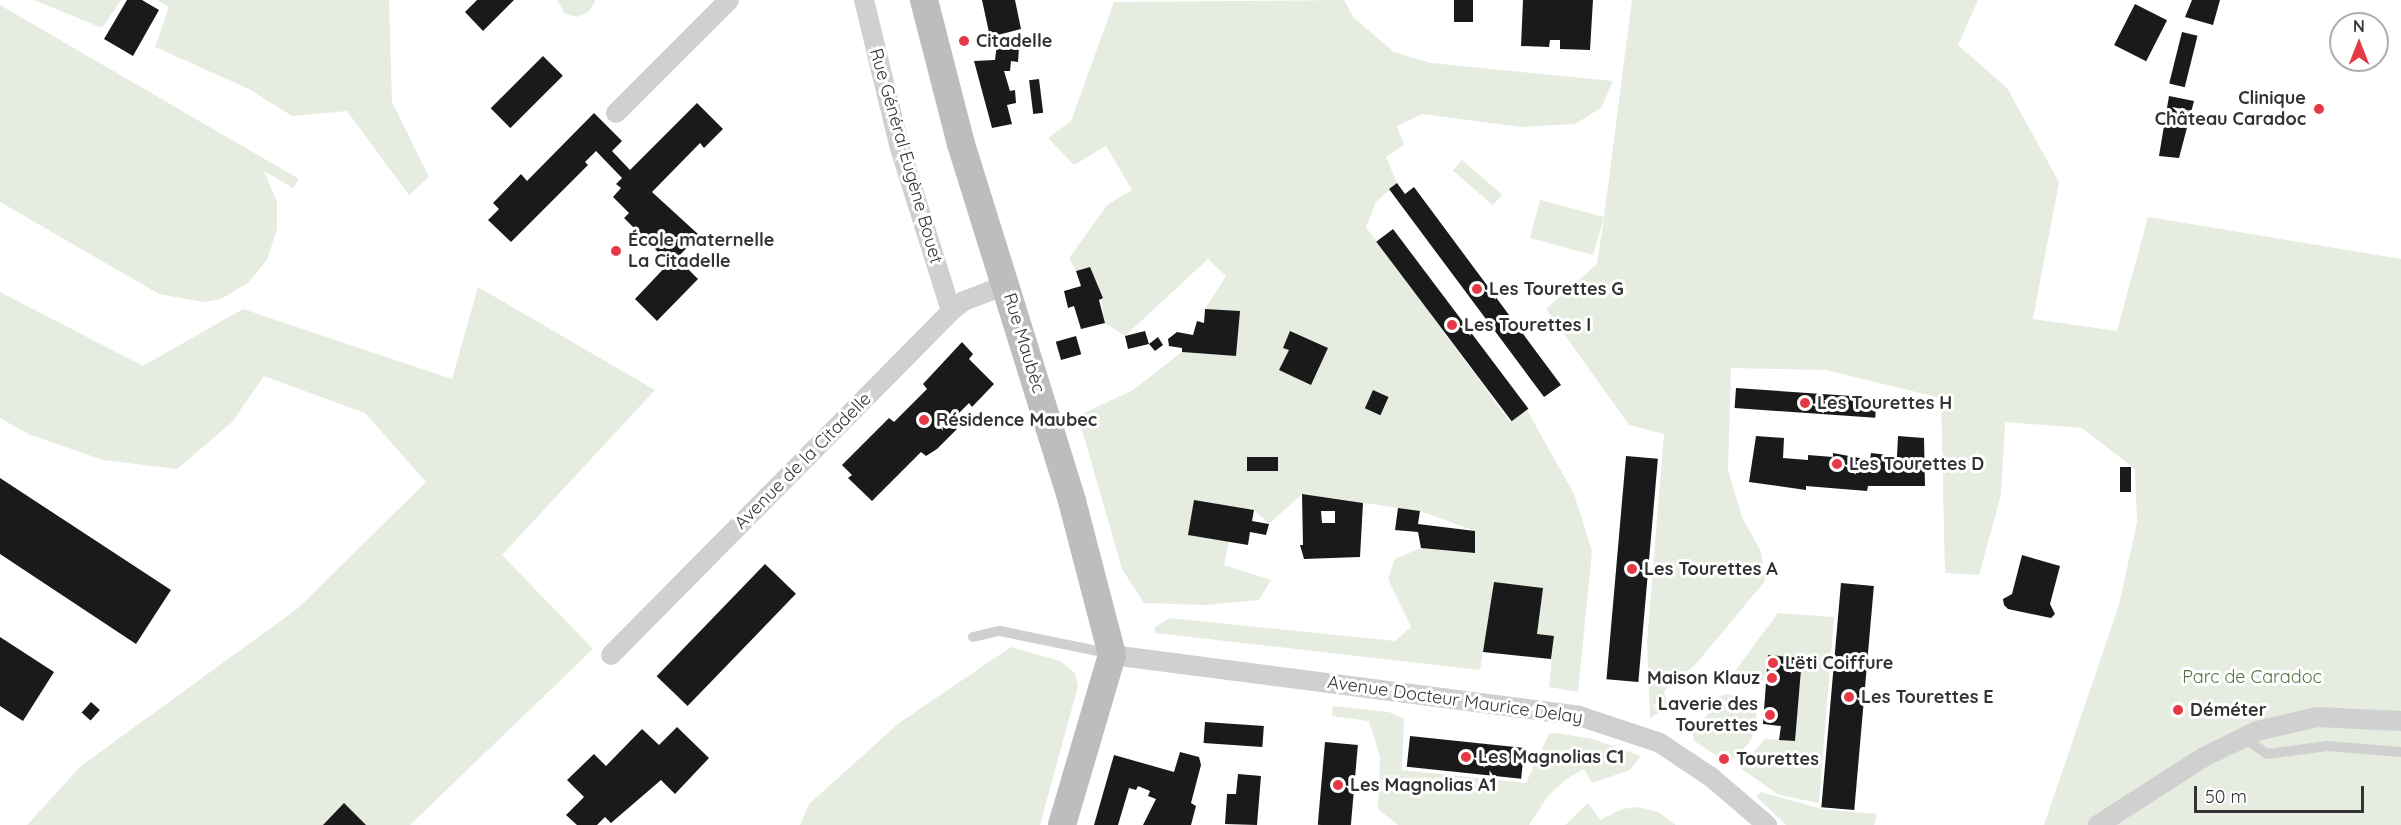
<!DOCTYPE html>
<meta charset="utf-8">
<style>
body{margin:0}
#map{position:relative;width:2401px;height:825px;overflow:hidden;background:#fff;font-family:Quicksand,sans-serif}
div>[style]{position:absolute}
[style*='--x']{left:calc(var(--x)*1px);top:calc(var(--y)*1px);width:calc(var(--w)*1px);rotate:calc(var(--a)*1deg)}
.green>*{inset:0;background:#e6ecdf;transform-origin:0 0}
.building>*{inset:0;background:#1a1a1a;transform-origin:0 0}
.service>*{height:10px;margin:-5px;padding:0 5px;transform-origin:5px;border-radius:5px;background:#d0d0d0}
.minor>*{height:20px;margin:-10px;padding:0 10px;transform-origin:10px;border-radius:10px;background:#d0d0d0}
.secondary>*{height:28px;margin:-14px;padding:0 14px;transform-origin:14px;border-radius:14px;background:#bdbdbd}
.dots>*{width:16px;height:16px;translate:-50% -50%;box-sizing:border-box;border:3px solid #fff;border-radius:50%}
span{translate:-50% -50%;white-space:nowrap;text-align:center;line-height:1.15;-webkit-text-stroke:6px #fff;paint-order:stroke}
.poi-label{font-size:18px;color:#333;font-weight:700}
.left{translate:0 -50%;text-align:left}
.right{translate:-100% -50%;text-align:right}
.street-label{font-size:18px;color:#333}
.park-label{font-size:18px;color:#56703f}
.north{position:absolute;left:2329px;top:12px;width:60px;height:60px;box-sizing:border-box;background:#fff;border:2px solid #adadad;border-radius:50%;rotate:0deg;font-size:16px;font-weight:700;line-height:24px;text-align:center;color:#333}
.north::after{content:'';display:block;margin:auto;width:21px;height:27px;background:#e63946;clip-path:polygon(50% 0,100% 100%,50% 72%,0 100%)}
.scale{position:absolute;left:2194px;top:786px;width:170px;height:27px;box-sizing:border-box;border:3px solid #333;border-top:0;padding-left:8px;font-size:18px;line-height:21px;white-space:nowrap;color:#333;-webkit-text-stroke:4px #fff;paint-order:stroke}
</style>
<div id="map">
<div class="green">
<i style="clip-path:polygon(34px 0,121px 0,102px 28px)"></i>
<i style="clip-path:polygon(157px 0,389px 0,392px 102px,429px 177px,409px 195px,347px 111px,292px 116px,249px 89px,155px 47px,169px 7px)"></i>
<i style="clip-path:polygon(557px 0,594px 0,595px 2px,588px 12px,577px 17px,565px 14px)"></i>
<i style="clip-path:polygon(1344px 0,1354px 18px,1394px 52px,1431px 63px,1613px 81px,1601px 108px,1575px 124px,1521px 127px,1422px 114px,1397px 126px,1404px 145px,1386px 157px,1397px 183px,1376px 202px,1366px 227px,1510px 422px,1527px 410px,1574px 494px,1592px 551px,1578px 692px,1549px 687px,1554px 637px,1537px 634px,1483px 652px,1480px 670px,1155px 633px,1155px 627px,1170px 618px,1395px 641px,1411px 627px,1388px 579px,1395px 559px,1421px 548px,1475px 553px,1475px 531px,1420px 511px,1302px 494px,1269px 524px,1254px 510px,1194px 500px,1229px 542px,1224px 565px,1271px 580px,1259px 600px,1205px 605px,1144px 603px,1122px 569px,1078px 416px,1133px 390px,1182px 352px,1236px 356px,1239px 311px,1205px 309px,1226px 276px,1208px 259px,1125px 336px,1105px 323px,1098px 283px,1095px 283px,1089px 267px,1076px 271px,1069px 258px,1107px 205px,1132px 190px,1106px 146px,1074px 165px,1048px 138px,1071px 121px,1114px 2px)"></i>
<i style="clip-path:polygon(1632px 0,1978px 0,1958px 45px,2007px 88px,2059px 182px,2033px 319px,2117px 331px,2148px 217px,2401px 259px,2401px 825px,2044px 825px,2119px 605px,2137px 522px,2135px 469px,2082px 428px,2005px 422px,2001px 495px,1979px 575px,1945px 573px,1941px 398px,1826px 370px,1731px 368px,1728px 470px,1742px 517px,1761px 552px,1765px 581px,1696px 664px,1664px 691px,1668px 707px,1650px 718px,1647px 642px,1664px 434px,1629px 425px,1546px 309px,1597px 264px,1604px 218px,1593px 255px,1530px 238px,1540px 200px,1604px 217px)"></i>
<i style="clip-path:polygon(0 5px,299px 179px,293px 188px,264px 171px,277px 202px,277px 229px,267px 260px,248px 283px,221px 299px,204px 302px,159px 294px,0 202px)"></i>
<i style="left:1462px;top:160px;width:53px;height:14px;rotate:41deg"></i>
<i style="clip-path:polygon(478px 287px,655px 390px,502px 555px,593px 649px,410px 825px,27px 825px,81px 766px,297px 609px,426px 482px,365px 413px,264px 376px,232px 422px,177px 469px,103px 460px,28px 434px,0 418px,0 292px,143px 366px,243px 309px,452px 379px)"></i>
<i style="clip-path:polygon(1778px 613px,1834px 617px,1819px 803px,1779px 795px,1740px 768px,1765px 739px,1795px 741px,1802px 658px,1769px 655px,1766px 681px,1732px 675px)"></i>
<i style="clip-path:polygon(1011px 647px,1060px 661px,1075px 673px,1078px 686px,1040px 825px,800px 825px,809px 804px,899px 723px)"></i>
<i style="clip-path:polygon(1726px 694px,1757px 700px,1756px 727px,1750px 742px,1729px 764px,1694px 741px,1690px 719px,1697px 725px,1708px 714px,1704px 707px,1709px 700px)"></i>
<i style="clip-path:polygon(1333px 706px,1389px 712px,1404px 719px,1402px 770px,1526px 783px,1549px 734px,1555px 733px,1593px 739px,1641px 756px,1630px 770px,1592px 783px,1584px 769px,1565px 780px,1548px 796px,1529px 825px,1398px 825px,1378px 809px,1380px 757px,1369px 721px,1332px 716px)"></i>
<i style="clip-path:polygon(1761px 792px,1822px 809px,1877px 814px,1874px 825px,1786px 825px,1756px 796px)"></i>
<i style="clip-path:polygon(1588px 803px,1600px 820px,1622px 809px,1638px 807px,1658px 812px,1676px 825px,1565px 825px)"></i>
</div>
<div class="building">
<i style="clip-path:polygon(127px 0,142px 0,159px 10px,133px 56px,104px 39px)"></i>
<i style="clip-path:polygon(477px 0,514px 0,483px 31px,465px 12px)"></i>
<i style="clip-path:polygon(982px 0,1015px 0,1021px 29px,990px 37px)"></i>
<i style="left:1454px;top:0;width:19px;height:22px"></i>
<i style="clip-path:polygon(1523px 0,1593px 0,1590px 50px,1560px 49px,1560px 40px,1550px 40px,1549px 47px,1521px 46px)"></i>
<i style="clip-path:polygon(2192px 0,2220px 0,2213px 25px,2185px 17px)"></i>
<i style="left:2135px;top:4px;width:36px;height:46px;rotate:27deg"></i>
<i style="left:2182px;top:32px;width:16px;height:53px;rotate:14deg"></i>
<i style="clip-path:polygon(997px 44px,1019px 47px,1018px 62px,1011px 61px,1010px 71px,1004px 71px,1010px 91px,1015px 90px,1016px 103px,1007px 105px,1012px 124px,992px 128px,974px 61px,995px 60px)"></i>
<i style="left:543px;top:56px;width:28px;height:74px;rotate:45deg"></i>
<i style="left:1039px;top:79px;width:34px;height:10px;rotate:83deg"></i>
<i style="clip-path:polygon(2169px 96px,2194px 101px,2179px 158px,2159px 156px)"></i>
<i style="clip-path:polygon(697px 103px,723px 129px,704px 148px,700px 143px,652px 192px,699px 235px,677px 258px,698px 279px,657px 321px,635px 299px,669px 263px,624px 218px,629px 213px,613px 197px,621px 188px,616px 184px,622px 178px,596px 151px,585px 162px,588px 165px,511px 242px,488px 220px,499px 209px,493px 203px,521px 174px,527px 181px,594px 113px,622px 141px,612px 151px,630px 170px)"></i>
<i style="clip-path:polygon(1397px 183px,1405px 194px,1414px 187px,1561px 385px,1544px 397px,1389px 189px)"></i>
<i style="left:1393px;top:229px;width:225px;height:21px;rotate:53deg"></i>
<i style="clip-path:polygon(1090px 267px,1103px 298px,1099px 300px,1105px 323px,1081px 329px,1074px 306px,1068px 308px,1064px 291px,1081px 286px,1076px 271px)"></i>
<i style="clip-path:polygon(1205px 309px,1240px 311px,1236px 356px,1182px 352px,1182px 348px,1169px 346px,1168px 339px,1177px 332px,1193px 335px,1197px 321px,1204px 323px)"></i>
<i style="clip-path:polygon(1145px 331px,1149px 344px,1158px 337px,1163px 345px,1155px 351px,1149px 344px,1128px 349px,1125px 336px)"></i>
<i style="clip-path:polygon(1290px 331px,1328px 348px,1311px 385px,1279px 370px,1289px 350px,1283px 348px)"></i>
<i style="left:1076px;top:336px;width:19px;height:21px;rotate:74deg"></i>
<i style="clip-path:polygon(962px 342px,973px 354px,969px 359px,994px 384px,972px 407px,969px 403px,956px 416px,961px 420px,956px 430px,937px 449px,926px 456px,921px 452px,872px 501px,848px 478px,852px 475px,842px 465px,889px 418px,894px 422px,927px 389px,923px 384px)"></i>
<i style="left:1736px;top:388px;width:141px;height:20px;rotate:4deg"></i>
<i style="left:1373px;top:390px;width:17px;height:20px;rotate:24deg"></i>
<i style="clip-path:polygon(1756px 436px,1784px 438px,1783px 458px,1808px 460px,1808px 455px,1833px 457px,1833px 453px,1870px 460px,1871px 453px,1897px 456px,1898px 436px,1924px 438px,1925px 486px,1868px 486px,1867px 491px,1806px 486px,1806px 490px,1749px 482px)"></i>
<i style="left:1626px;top:456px;width:32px;height:224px;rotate:5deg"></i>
<i style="left:1247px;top:457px;width:31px;height:14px"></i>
<i style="left:2120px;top:467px;width:11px;height:25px"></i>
<i style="clip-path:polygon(0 478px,171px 590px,136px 644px,0 554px)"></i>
<i style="clip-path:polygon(evenodd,1302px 494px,1363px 503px,1360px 557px,1304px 559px,1300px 545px,1303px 545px,1302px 494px,1321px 511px,1335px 511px,1335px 523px,1322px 523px,1321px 511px)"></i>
<i style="clip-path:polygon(1194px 500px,1254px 510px,1252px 521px,1269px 524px,1266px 535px,1250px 532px,1248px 545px,1188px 535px)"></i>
<i style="clip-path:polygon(1398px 508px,1420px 511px,1418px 524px,1475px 531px,1475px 553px,1421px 548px,1418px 532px,1395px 530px)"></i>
<i style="clip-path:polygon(2022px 555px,2060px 566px,2050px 604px,2055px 614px,2051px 618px,2008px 609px,2004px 605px,2003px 599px,2012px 594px)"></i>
<i style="left:765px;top:564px;width:43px;height:156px;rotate:44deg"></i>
<i style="clip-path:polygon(1494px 582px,1543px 588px,1537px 634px,1554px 636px,1551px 659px,1483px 652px)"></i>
<i style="left:1841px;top:583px;width:33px;height:225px;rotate:5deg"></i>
<i style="clip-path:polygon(0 637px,54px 672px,23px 721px,0 706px)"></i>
<i style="clip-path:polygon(1768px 655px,1802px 658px,1795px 741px,1779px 740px,1781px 726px,1763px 724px)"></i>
<i style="left:91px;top:702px;width:12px;height:14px;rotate:42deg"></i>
<i style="left:1205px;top:722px;width:59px;height:21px;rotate:4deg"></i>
<i style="clip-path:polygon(677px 727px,709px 758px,675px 794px,661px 780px,611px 823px,605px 817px,597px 825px,577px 825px,566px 815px,584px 797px,567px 780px,594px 754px,606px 766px,642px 729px,659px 745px)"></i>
<i style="left:1410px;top:736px;width:115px;height:31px;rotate:6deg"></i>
<i style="left:1325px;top:742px;width:33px;height:83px;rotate:5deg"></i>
<i style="clip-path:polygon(1180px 752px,1199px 757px,1201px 765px,1191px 803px,1196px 806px,1191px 825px,1143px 825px,1156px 799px,1148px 796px,1150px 791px,1138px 786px,1136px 790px,1129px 788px,1118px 825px,1094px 825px,1114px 755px,1174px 772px)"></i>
<i style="clip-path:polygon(1238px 774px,1261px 776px,1257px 825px,1225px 824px,1227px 794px,1236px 794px)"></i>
<i style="clip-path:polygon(344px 803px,366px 825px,323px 825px)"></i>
</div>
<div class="service">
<i style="--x:973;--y:637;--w:28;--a:-13"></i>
<i style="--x:1000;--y:631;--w:109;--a:11.6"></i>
<i style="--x:2243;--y:737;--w:29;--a:35"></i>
<i style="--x:2267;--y:754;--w:61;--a:-7.6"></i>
<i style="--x:2327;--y:746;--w:74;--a:4.6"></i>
</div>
<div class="minor">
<i style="--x:864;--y:0;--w:149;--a:76.4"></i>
<i style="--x:899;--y:145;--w:174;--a:72.6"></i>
<i style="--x:616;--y:113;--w:160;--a:-45"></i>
<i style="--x:611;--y:655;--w:484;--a:-45.3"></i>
<i style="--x:951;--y:311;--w:16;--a:-38"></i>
<i style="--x:964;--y:301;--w:45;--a:-20.9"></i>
<i style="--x:1112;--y:655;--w:471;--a:7.4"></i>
<i style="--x:1579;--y:716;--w:85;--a:18.4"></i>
<i style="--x:1660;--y:743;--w:61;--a:33.7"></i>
<i style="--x:1711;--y:777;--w:74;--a:40.6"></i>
<i style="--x:2098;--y:825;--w:126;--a:-32.7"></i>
<i style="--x:2204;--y:757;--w:59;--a:-26.1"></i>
<i style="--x:2257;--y:731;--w:62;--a:-13.1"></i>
<i style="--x:2317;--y:717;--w:84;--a:2.7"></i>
</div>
<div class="secondary">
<i style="--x:924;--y:0;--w:149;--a:75.6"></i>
<i style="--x:961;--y:144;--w:374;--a:72.7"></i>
<i style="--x:1072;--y:501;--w:159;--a:75.4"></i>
<i style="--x:1112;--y:655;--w:177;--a:106.4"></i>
</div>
<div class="dots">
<i style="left:964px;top:41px;background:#e63946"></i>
<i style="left:2319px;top:109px;background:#e63946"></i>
<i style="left:616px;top:251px;background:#e63946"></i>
<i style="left:1477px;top:289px;background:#e63946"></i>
<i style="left:1452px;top:325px;background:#e63946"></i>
<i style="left:1805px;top:403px;background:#e63946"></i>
<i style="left:924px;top:420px;background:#e63946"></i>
<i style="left:1837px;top:464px;background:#e63946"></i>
<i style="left:1632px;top:569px;background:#e63946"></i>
<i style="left:1773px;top:663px;background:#e63946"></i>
<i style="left:1772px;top:678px;background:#e63946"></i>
<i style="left:1849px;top:697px;background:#e63946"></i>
<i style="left:2178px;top:710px;background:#e63946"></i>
<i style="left:1770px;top:715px;background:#e63946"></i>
<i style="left:1466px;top:757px;background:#e63946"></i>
<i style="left:1724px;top:759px;background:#e63946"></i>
<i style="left:1338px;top:785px;background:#e63946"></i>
</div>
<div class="poi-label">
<span class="left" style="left:976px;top:41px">Citadelle</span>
<span class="right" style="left:2306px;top:109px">Clinique<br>Château Caradoc</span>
<span class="left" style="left:628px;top:251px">École maternelle<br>La Citadelle</span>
<span class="left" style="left:1489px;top:289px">Les Tourettes G</span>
<span class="left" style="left:1464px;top:325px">Les Tourettes I</span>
<span class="left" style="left:1817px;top:403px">Les Tourettes H</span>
<span class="left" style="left:936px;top:420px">Résidence Maubec</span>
<span class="left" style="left:1849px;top:464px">Les Tourettes D</span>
<span class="left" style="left:1644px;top:569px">Les Tourettes A</span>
<span class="left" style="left:1785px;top:663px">Lëti Coiffure</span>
<span class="right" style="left:1760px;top:678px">Maison Klauz</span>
<span class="left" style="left:1861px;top:697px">Les Tourettes E</span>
<span class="right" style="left:1758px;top:715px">Laverie des<br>Tourettes</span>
<span class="left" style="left:2190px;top:710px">Déméter</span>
<span class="left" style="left:1478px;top:757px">Les Magnolias C1</span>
<span class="left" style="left:1736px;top:759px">Tourettes</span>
<span class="left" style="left:1350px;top:785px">Les Magnolias A1</span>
</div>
<div class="street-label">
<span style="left:906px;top:156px;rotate:74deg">Rue Général Eugène Bouet</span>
<span style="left:1024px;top:343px;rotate:73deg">Rue Maubèc</span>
<span style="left:803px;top:461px;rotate:-45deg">Avenue de la Citadelle</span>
<span style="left:1455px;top:700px;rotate:8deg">Avenue Docteur Maurice Delay</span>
</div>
<div class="park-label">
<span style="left:2252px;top:677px">Parc de Caradoc</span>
</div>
<div class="north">N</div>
<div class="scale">50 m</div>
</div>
